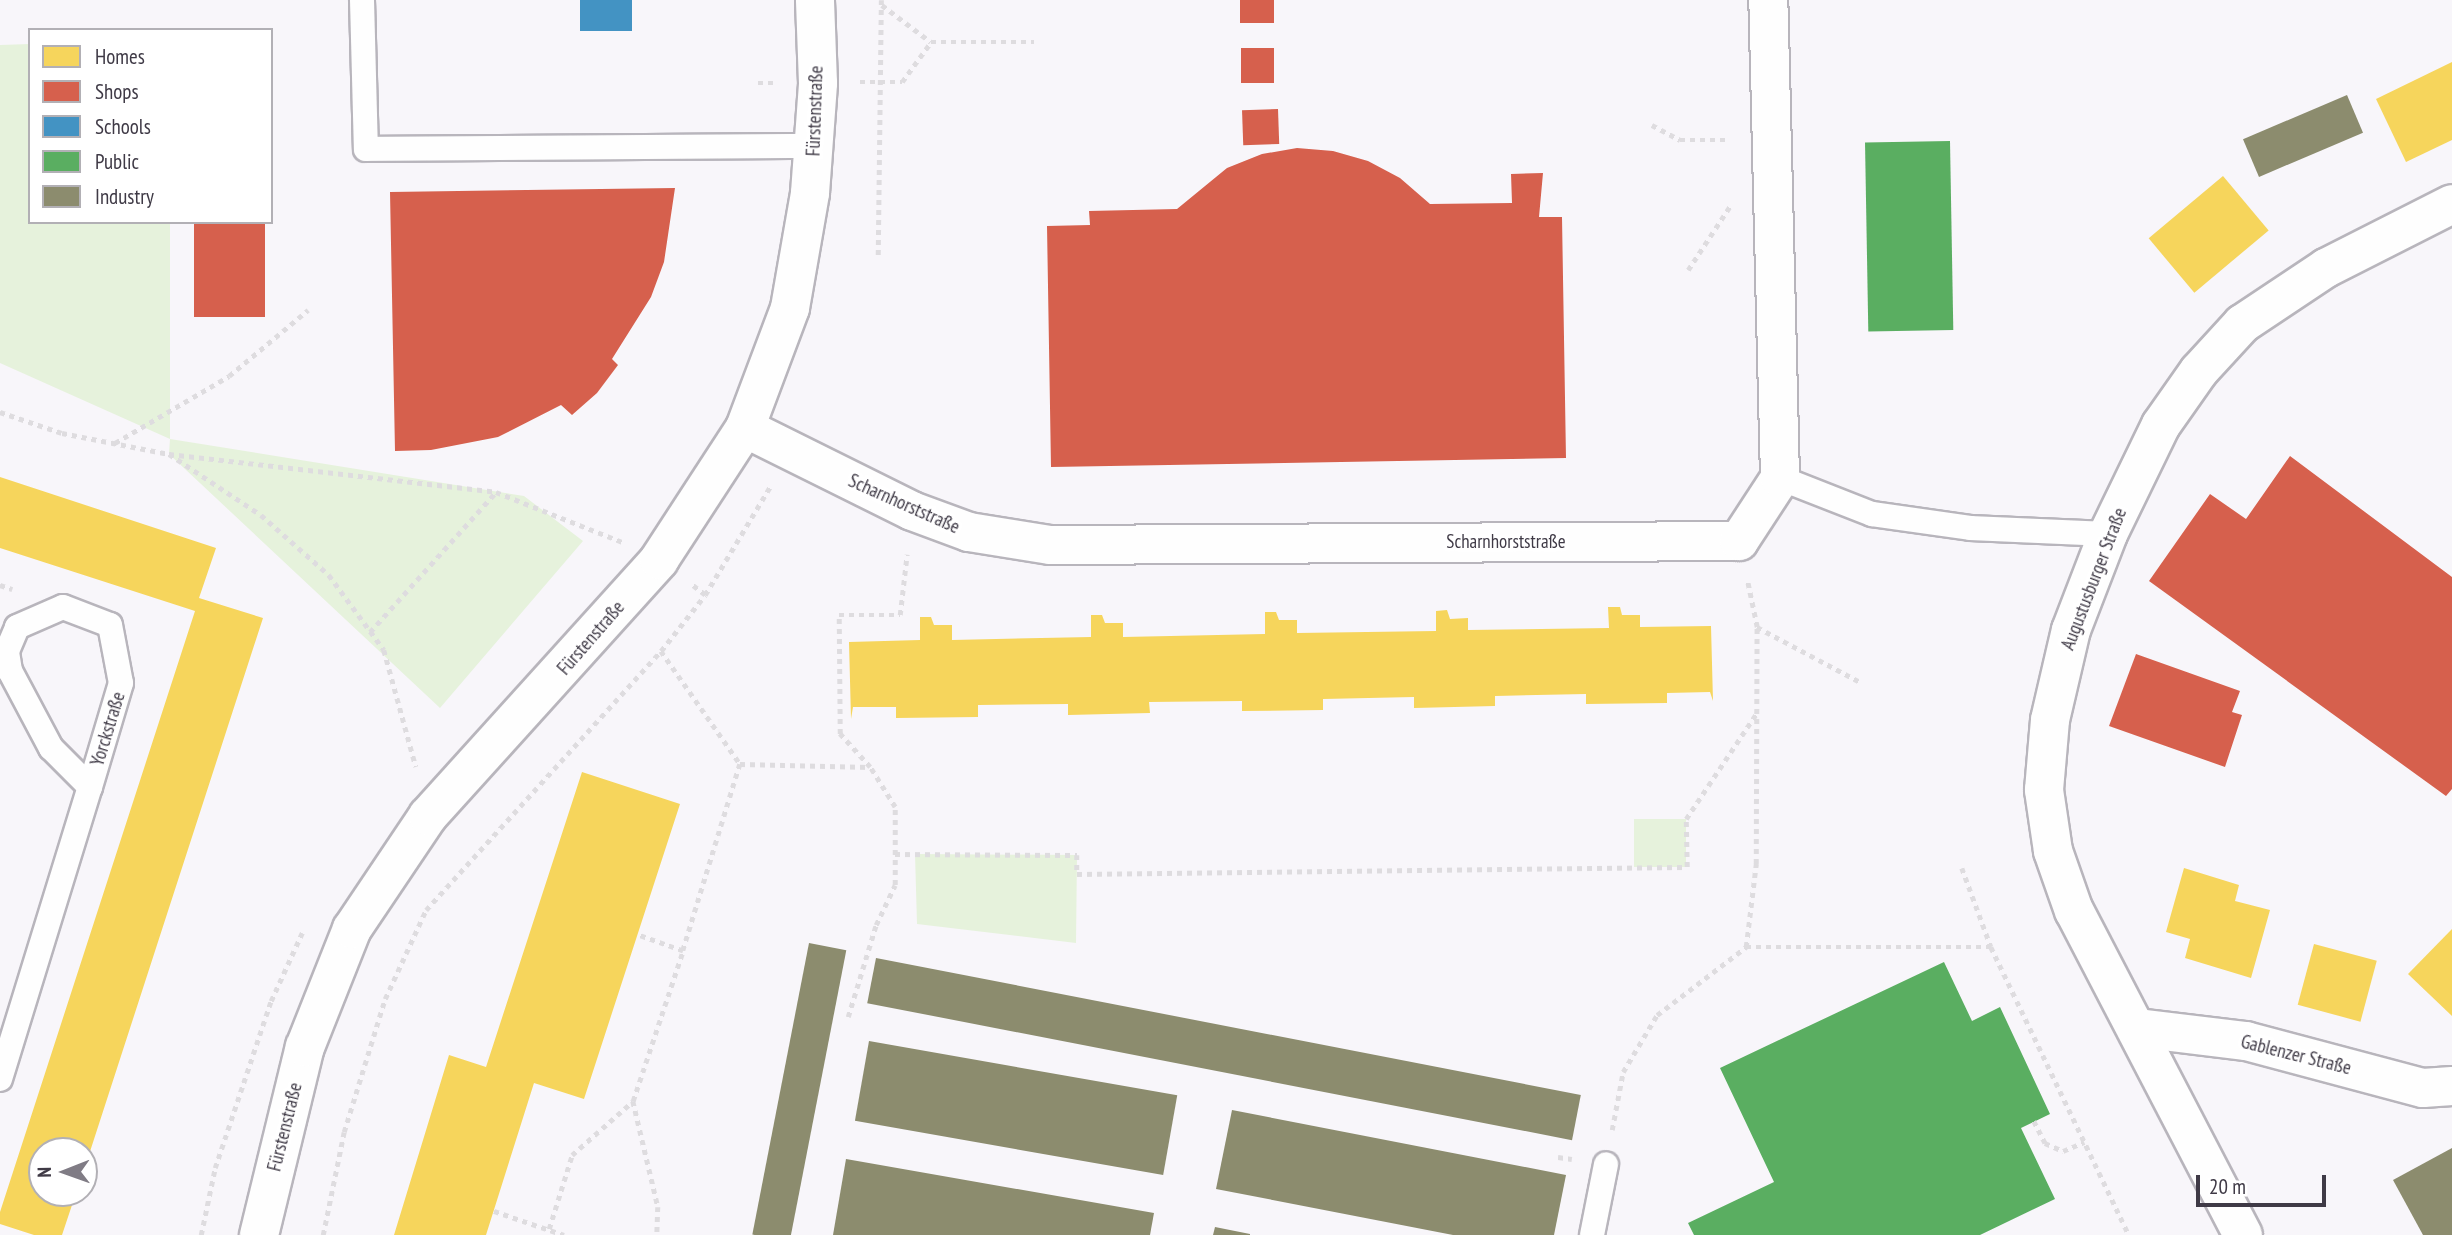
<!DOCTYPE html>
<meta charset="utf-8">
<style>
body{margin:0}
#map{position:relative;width:2452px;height:1235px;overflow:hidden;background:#f8f6fa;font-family:"PT Sans Narrow",sans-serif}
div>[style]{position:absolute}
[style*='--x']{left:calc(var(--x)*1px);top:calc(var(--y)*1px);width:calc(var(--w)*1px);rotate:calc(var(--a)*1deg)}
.green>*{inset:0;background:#e6f2dc;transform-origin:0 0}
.homes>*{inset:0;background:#f6d55c;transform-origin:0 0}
.shops>*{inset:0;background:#d6604d;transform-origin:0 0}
.schools>*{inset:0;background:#4393c3;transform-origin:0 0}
.public>*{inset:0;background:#5aae61;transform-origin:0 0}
.industry>*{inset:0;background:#8c8c6e;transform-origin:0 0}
.path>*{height:4.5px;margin-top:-2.25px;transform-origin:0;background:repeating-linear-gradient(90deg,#dedcdf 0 5px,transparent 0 10px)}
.roads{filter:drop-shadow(2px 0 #b8b5bc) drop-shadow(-2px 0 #b8b5bc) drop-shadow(0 2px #b8b5bc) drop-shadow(0 -2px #b8b5bc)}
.lane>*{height:24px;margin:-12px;padding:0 12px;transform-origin:12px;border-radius:12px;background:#fefefe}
.street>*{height:38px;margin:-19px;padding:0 19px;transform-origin:19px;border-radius:19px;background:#fefefe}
.secondary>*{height:38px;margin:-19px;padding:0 19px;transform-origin:19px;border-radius:19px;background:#fefefe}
span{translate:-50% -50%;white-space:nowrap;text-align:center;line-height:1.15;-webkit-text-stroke:7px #fff;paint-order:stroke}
.street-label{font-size:19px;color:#3f3a46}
.legend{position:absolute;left:28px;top:28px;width:245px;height:196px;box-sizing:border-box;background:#fff;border:2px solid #b2b0b5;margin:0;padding:9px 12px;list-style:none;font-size:21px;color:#3f3a46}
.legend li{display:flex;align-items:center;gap:14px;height:35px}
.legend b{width:35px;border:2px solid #b2b0b5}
.north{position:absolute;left:28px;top:1137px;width:70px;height:70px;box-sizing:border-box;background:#fff;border:2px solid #b2b0b5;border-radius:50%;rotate:269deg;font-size:19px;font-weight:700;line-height:28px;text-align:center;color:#3f3a46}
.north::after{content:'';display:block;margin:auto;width:24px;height:32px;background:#807c85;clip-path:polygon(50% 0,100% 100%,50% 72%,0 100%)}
.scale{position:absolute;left:2196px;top:1175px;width:130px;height:32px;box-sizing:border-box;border:4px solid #3f3a46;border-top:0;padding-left:9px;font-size:21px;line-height:24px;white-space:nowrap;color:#3f3a46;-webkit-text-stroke:5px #fff;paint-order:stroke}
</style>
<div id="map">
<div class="green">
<i style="clip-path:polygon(30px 44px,30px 222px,170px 222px,170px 439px,524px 496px,583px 541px,440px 708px,169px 454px,170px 439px,0 363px,0 45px)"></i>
<i style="left:1634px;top:819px;width:52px;height:48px"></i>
<i style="clip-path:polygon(915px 854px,1077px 855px,1076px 943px,917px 924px)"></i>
</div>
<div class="homes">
<i style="clip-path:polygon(2452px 62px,2452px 140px,2406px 162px,2376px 99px)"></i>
<i style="left:2223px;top:176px;width:71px;height:97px;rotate:50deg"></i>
<i style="clip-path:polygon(0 477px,216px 548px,199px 598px,263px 618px,85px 1167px,84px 1151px,42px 1151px,42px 1193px,76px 1193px,62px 1235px,34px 1235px,0 1224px,0 1212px,195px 611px,0 548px)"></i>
<i style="clip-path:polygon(1608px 607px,1620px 607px,1622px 615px,1640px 615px,1640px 627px,1711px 626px,1713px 701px,1710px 692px,1667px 693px,1667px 703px,1586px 704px,1586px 694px,1495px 696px,1495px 706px,1414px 708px,1414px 697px,1323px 699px,1323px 710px,1242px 711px,1242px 701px,1149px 702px,1150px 713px,1068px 715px,1068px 704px,978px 705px,978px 717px,896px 718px,896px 707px,853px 707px,851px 719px,849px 642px,920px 640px,920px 617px,931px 617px,934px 625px,952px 625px,952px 640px,1091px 637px,1091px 615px,1102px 615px,1105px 623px,1123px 623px,1123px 637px,1265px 634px,1265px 612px,1276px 612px,1279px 620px,1297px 620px,1297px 633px,1436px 631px,1436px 611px,1447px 610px,1450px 619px,1468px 618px,1468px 630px,1609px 628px)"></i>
<i style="clip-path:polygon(582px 772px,680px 804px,584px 1099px,534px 1083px,486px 1235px,394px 1235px,449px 1055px,486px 1067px)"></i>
<i style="clip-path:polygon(2184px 868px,2239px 885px,2235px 901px,2270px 910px,2251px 978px,2185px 958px,2190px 939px,2166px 932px)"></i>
<i style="clip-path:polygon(2452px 929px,2452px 1016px,2408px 974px)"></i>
<i style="left:2314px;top:944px;width:65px;height:63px;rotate:15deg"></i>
</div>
<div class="shops">
<i style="left:1240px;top:0;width:34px;height:23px"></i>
<i style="left:1241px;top:48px;width:33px;height:35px"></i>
<i style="left:1278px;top:109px;width:35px;height:36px;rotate:88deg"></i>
<i style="clip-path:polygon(1297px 148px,1333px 151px,1368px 161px,1400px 178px,1430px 204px,1512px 203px,1511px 174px,1543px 173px,1539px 217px,1562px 217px,1566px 458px,1051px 467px,1047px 226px,1090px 225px,1089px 211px,1177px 209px,1227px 168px,1262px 154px)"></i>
<i style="clip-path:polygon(675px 188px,664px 262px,651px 297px,612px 359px,618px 365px,597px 393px,572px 415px,561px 405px,498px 437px,431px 450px,395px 451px,390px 192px)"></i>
<i style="left:194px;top:222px;width:71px;height:95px"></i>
<i style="clip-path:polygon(2290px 456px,2452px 577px,2452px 789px,2446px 796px,2149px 581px,2210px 494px,2246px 519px)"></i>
<i style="clip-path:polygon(2136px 654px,2240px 691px,2232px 712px,2242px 715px,2225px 767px,2109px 726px)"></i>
</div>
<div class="schools">
<i style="left:580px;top:0;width:52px;height:31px"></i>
</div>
<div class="public">
<i style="left:1950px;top:141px;width:189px;height:85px;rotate:89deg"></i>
<i style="clip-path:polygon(1944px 962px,1972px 1021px,2000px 1007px,2050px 1114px,2021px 1128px,2055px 1199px,1980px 1235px,1694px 1235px,1688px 1223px,1774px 1182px,1720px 1068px)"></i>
</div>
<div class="industry">
<i style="left:2347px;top:95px;width:41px;height:113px;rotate:67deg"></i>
<i style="left:809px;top:943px;width:38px;height:297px;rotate:11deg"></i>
<i style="left:876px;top:958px;width:718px;height:46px;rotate:11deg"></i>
<i style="left:869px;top:1041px;width:313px;height:81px;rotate:10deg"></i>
<i style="clip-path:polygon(1232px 1110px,1566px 1175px,1554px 1235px,1453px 1235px,1216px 1189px)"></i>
<i style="clip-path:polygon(2452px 1148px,2452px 1235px,2423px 1235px,2393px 1180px)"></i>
<i style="clip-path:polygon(846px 1159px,1154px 1213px,1150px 1235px,833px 1235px)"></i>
<i style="clip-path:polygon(1215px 1227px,1250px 1234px,1250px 1235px,1213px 1235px)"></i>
</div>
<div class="path">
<i style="--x:882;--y:5;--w:61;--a:37.1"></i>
<i style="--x:860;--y:82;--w:42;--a:0"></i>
<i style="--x:902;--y:82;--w:49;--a:-54.1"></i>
<i style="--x:931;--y:42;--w:103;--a:0"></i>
<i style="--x:758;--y:83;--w:20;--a:0"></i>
<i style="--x:1652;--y:125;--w:32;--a:28"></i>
<i style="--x:1680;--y:140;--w:49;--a:0"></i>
<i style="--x:878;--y:255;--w:255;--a:-89.3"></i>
<i style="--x:1688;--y:270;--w:77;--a:-56.7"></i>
<i style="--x:0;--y:412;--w:65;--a:18.7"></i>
<i style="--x:62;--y:433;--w:109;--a:11.1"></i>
<i style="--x:169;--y:454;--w:329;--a:6.6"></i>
<i style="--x:496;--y:492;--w:136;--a:21.6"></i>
<i style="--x:115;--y:443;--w:132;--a:-30.4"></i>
<i style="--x:229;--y:376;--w:103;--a:-39.9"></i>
<i style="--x:169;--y:454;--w:110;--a:33.5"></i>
<i style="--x:261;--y:515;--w:91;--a:41.4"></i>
<i style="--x:329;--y:575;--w:93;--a:53.7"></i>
<i style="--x:384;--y:650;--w:121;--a:74.7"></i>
<i style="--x:0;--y:585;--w:13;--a:18"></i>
<i style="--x:705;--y:595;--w:128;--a:-59"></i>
<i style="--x:1757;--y:627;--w:119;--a:28.1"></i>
<i style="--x:370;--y:632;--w:188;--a:-48"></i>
<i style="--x:661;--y:651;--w:138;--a:55"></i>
<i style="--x:740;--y:764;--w:195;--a:107"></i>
<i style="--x:740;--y:764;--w:130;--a:1.3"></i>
<i style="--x:895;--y:854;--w:182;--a:0.3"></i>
<i style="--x:1077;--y:855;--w:19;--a:90"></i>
<i style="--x:1077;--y:874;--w:610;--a:-0.66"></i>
<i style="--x:1687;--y:867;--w:48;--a:-91.2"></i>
<i style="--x:1686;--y:819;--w:126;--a:-56.3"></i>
<i style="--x:1962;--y:868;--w:84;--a:69.8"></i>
<i style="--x:1746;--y:947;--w:245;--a:0"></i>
<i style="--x:1991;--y:947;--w:319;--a:64.4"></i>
<i style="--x:848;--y:1017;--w:96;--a:-73.1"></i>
<i style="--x:876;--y:925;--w:44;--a:-64.6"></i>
<i style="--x:895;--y:885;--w:78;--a:-90"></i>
<i style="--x:895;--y:807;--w:47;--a:-122"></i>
<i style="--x:870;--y:767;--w:45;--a:-132.3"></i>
<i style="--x:840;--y:734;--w:119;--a:-90.5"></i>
<i style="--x:839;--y:615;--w:61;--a:0"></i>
<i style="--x:900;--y:615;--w:61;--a:-83.5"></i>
<i style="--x:633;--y:1101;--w:109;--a:76.7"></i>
<i style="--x:658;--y:1207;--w:28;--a:92"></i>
<i style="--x:2034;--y:1121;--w:25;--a:63"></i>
<i style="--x:2045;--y:1143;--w:20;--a:24"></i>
<i style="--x:2063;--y:1151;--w:23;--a:-23"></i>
<i style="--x:1612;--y:1130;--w:59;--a:-79.3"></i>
<i style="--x:1623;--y:1072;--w:66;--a:-59.2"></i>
<i style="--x:1657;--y:1015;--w:112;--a:-37.4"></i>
<i style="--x:1746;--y:947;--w:84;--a:-83.1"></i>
<i style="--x:1756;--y:864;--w:237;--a:-89.8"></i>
<i style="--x:1757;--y:627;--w:49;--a:-101.8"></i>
<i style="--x:1558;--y:1157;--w:14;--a:8"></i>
<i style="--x:494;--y:1211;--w:74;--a:18.9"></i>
<i style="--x:549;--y:1229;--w:77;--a:-72.7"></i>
<i style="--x:572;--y:1155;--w:81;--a:-41.5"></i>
<i style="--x:633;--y:1101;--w:158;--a:-71.6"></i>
<i style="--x:683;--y:951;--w:48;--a:-160.4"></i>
<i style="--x:201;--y:1235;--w:68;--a:-78.2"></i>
<i style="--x:215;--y:1168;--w:176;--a:-71.5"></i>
<i style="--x:271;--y:1001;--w:75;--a:-65.5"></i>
<i style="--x:323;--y:1235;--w:105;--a:-78.5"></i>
<i style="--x:344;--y:1132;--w:139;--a:-72.9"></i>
<i style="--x:385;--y:999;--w:98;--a:-65.3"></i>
<i style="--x:426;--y:910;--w:350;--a:-47.8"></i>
<i style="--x:661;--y:651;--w:71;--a:-51.8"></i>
<i style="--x:705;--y:595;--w:16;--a:-142"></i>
</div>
<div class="roads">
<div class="lane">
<i style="--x:362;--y:0;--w:149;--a:88.5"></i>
<i style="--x:366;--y:149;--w:449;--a:-0.4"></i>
<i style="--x:1780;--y:478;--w:99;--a:21.4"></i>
<i style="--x:1872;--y:514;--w:99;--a:8.1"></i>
<i style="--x:1970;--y:528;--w:138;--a:2.5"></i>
<i style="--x:63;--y:607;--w:50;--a:21"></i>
<i style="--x:110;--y:625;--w:59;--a:79.3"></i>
<i style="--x:121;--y:683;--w:109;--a:106.6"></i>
<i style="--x:90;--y:787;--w:55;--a:-135"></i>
<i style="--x:51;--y:748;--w:87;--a:-118"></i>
<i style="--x:10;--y:671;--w:20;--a:-99"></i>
<i style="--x:7;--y:651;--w:26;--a:-67"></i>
<i style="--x:17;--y:627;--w:50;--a:-23.5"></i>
<i style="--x:0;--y:1079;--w:306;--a:-72.9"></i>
<i style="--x:1592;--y:1235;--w:72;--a:-78.8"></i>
</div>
<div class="street">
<i style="--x:745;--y:428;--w:186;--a:26.4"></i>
<i style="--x:912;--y:511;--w:61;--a:20.2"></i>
<i style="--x:969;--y:532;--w:82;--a:9.1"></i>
<i style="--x:1050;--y:545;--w:689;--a:-0.33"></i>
<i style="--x:1739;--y:541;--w:75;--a:-56.9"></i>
<i style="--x:1780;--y:478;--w:478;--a:-91.4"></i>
<i style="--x:2138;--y:1028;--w:109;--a:6.9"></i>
<i style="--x:2246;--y:1041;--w:183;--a:14.9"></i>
<i style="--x:2423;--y:1088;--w:29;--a:-4"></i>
<i style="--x:259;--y:1235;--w:194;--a:-76.3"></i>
<i style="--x:305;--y:1047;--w:127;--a:-68.3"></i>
<i style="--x:352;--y:929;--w:136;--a:-56.1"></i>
<i style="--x:428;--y:816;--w:345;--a:-47.9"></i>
<i style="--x:659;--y:560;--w:158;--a:-56.9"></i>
<i style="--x:745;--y:428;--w:128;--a:-69.4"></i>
<i style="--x:790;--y:308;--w:117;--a:-80.1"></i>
<i style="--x:810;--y:193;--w:110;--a:-85.8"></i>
<i style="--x:818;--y:83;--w:83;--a:-92.1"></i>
</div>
<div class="secondary">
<i style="--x:2243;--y:1235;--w:365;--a:-117.5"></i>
<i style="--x:2074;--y:911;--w:64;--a:-109.3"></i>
<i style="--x:2053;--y:851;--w:62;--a:-98.4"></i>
<i style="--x:2044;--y:790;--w:70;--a:-85.1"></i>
<i style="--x:2050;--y:720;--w:92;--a:-76.9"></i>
<i style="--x:2071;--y:630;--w:103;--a:-68.9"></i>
<i style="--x:2108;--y:534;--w:121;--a:-64.1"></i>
<i style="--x:2161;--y:425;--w:66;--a:-54.9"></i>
<i style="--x:2199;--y:371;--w:64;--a:-47.5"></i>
<i style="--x:2242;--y:324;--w:101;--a:-33.7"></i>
<i style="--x:2326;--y:268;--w:141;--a:-26.9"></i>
</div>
</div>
<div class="street-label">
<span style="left:815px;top:111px;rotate:-88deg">Fürstenstraße</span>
<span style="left:904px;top:504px;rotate:24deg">Scharnhorststraße</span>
<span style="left:1506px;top:542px">Scharnhorststraße</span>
<span style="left:2094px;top:579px;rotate:-69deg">Augustusburger Straße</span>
<span style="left:591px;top:638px;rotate:-49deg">Fürstenstraße</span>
<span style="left:108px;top:729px;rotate:-73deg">Yorckstraße</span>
<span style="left:2296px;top:1055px;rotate:14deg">Gablenzer Straße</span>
<span style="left:285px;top:1127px;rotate:-76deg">Fürstenstraße</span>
</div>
<ul class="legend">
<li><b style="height:19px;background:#f6d55c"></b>Homes</li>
<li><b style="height:19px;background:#d6604d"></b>Shops</li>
<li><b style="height:19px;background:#4393c3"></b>Schools</li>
<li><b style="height:19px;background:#5aae61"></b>Public</li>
<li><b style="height:19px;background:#8c8c6e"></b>Industry</li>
</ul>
<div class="north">N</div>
<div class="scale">20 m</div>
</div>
